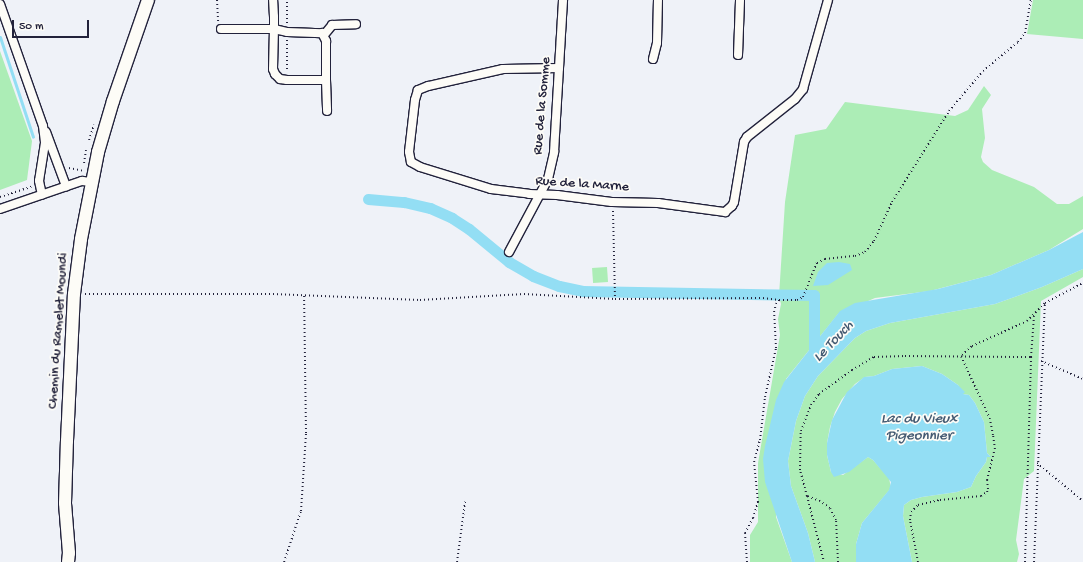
<!DOCTYPE html>
<style>
body{margin:0}
#map{position:relative;width:1083px;height:562px;overflow:hidden;background:#eff2f8;font-family:"Gochi Hand",sans-serif}
div>[style]{position:absolute}
[style*='--x']{left:calc(var(--x)*1px);top:calc(var(--y)*1px);width:calc(var(--w)*1px);rotate:calc(var(--a)*1deg)}
.green>*{inset:0;background:#acedb6;transform-origin:0 0}
.water>*{inset:0;background:#93def4}
.stream>*{height:3px;margin:-1.5px;padding:0 1.5px;transform-origin:1.5px;border-radius:1.5px;background:#93def4}
.canal>*{height:11px;margin:-5.5px;padding:0 5.5px;transform-origin:5.5px;border-radius:5.5px;background:#93def4}
.path>*{height:2px;margin-top:-1px;transform-origin:0;background:repeating-linear-gradient(90deg,#22223b 0 1px,transparent 0 4px)}
.roads{filter:drop-shadow(1px 0 #22223b) drop-shadow(-1px 0 #22223b) drop-shadow(0 1px #22223b) drop-shadow(0 -1px #22223b)}
.minor>*{height:8px;margin:-4px;padding:0 4px;transform-origin:4px;border-radius:4px;background:#fdfcf7}
.secondary>*{height:12px;margin:-6px;padding:0 6px;transform-origin:6px;border-radius:6px;background:#fdfcf7}
span{translate:-50% -50%;white-space:nowrap;text-align:center;line-height:1.15;-webkit-text-stroke:3.5px #fdfcf7;paint-order:stroke}
.street-label{font-size:14px;color:#22223b}
.water-label{font-size:15px;color:#445a72;font-style:italic}
.scale{position:absolute;left:12px;top:20px;width:77px;height:18px;box-sizing:border-box;border:2px solid #22223b;border-top:0;padding-left:5px;font-size:12px;line-height:14px;white-space:nowrap;color:#22223b;-webkit-text-stroke:3px #fdfcf7;paint-order:stroke}
</style>
<div id="map">
<div class="green">
<i style="clip-path:polygon(1033px 0,1083px 0,1083px 39px,1027px 34px)"></i>
<i style="clip-path:polygon(0 51px,32px 141px,27px 180px,0 190px)"></i>
<i style="clip-path:polygon(984px 86px,991px 95px,982px 109px,985px 138px,981px 157px,983px 162px,992px 170px,1034px 187px,1057px 204px,1069px 204px,1083px 196px,1083px 229px,1049px 250px,991px 275px,930px 291px,875px 298px,838px 314px,786px 379px,776px 517px,792px 562px,750px 562px,750px 535px,758px 522px,758px 463px,780px 335px,778px 319px,781px 304px,779px 296px,785px 202px,795px 135px,826px 129px,845px 102px,955px 116px,968px 110px)"></i>
<i style="left:607px;top:267px;width:15px;height:15px;rotate:86deg"></i>
<i style="clip-path:polygon(1083px 269px,1083px 277px,1041px 301px,1034px 471px,1024px 479px,1016px 540px,1019px 554px,1017px 562px,912px 562px,903px 516px,904px 505px,911px 500px,922px 497px,957px 492px,971px 487px,976px 476px,986px 462px,987px 457px,990px 456px,987px 453px,984px 422px,975px 403px,969px 395px,963px 394px,958px 385px,942px 374px,922px 366px,892px 369px,874px 376px,865px 377px,855px 384px,842px 399px,835px 412px,830px 427px,827px 443px,827px 455px,831px 472px,843px 475px,868px 457px,873px 460px,889px 478px,891px 488px,862px 523px,856px 544px,856px 562px,815px 562px,808px 533px,791px 486px,788px 461px,796px 421px,805px 396px,818px 376px,855px 338px,866px 331px,890px 323px,995px 304px,1042px 287px)"></i>
</div>
<div class="water">
<i style="clip-path:polygon(1083px 232px,1083px 269px,1042px 287px,995px 304px,890px 323px,866px 331px,855px 338px,818px 376px,805px 396px,796px 421px,788px 461px,791px 486px,808px 533px,815px 562px,792px 562px,765px 482px,763px 459px,765px 446px,776px 400px,784px 382px,840px 311px,855px 303px,938px 289px,991px 275px,1049px 250px)"></i>
<i style="clip-path:polygon(839px 262px,850px 264px,852px 270px,828px 285px,813px 286px,818px 272px,827px 263px)"></i>
<i style="clip-path:polygon(922px 366px,942px 374px,958px 385px,965px 392px,963px 394px,969px 395px,975px 403px,984px 422px,987px 453px,991px 457px,987px 457px,986px 462px,976px 476px,971px 487px,957px 492px,922px 497px,911px 500px,904px 505px,903px 516px,912px 562px,856px 562px,856px 544px,862px 523px,889px 490px,891px 482px,873px 460px,868px 457px,849px 472px,834px 477px,831px 472px,827px 455px,827px 443px,832px 420px,847px 392px,864px 377px,874px 376px,892px 369px)"></i>
</div>
<div class="stream">
<i style="--x:0;--y:37;--w:105;--a:71.7"></i>
</div>
<div class="canal">
<i style="--x:368;--y:199;--w:36;--a:5"></i>
<i style="--x:404;--y:202;--w:27;--a:13"></i>
<i style="--x:430;--y:208;--w:24;--a:24"></i>
<i style="--x:452;--y:218;--w:20;--a:33"></i>
<i style="--x:469;--y:229;--w:52;--a:39.5"></i>
<i style="--x:509;--y:262;--w:28;--a:30"></i>
<i style="--x:533;--y:276;--w:28;--a:21"></i>
<i style="--x:559;--y:286;--w:24;--a:12"></i>
<i style="--x:582;--y:291;--w:232;--a:1"></i>
<i style="--x:814;--y:295;--w:61;--a:90"></i>
</div>
<div class="path">
<i style="--x:217;--y:0;--w:21;--a:87"></i>
<i style="--x:287;--y:23;--w:23;--a:-90"></i>
<i style="--x:287;--y:40;--w:31;--a:90"></i>
<i style="--x:89;--y:140;--w:16;--a:-72"></i>
<i style="--x:84;--y:163;--w:13;--a:-81"></i>
<i style="--x:69;--y:168;--w:15;--a:11"></i>
<i style="--x:0;--y:197;--w:33;--a:-18"></i>
<i style="--x:613;--y:211;--w:87;--a:88.7"></i>
<i style="--x:85;--y:294;--w:188;--a:0"></i>
<i style="--x:273;--y:294;--w:147;--a:2.3"></i>
<i style="--x:420;--y:300;--w:104;--a:-3.3"></i>
<i style="--x:524;--y:294;--w:91;--a:3.1"></i>
<i style="--x:615;--y:299;--w:148;--a:-0.4"></i>
<i style="--x:763;--y:298;--w:16;--a:7"></i>
<i style="--x:962;--y:355;--w:13;--a:-42"></i>
<i style="--x:972;--y:346;--w:60;--a:-24.4"></i>
<i style="--x:1027;--y:321;--w:25;--a:-45"></i>
<i style="--x:1045;--y:303;--w:43;--a:-27.8"></i>
<i style="--x:1041;--y:361;--w:46;--a:23.2"></i>
<i style="--x:1037;--y:463;--w:60;--a:39.6"></i>
<i style="--x:807;--y:496;--w:68;--a:75.6"></i>
<i style="--x:284;--y:562;--w:54;--a:-71.6"></i>
<i style="--x:301;--y:511;--w:78;--a:-86.3"></i>
<i style="--x:306;--y:433;--w:138;--a:-90.8"></i>
<i style="--x:457;--y:562;--w:61;--a:-82.4"></i>
<i style="--x:747;--y:562;--w:29;--a:-94"></i>
<i style="--x:745;--y:533;--w:17;--a:-62"></i>
<i style="--x:753;--y:518;--w:17;--a:-73"></i>
<i style="--x:758;--y:502;--w:40;--a:-95.7"></i>
<i style="--x:754;--y:462;--w:23;--a:-75"></i>
<i style="--x:760;--y:440;--w:43;--a:-83.4"></i>
<i style="--x:765;--y:397;--w:50;--a:-77.3"></i>
<i style="--x:776;--y:348;--w:36;--a:-93"></i>
<i style="--x:774;--y:312;--w:8;--a:-76"></i>
<i style="--x:776;--y:304;--w:5;--a:-53"></i>
<i style="--x:779;--y:300;--w:18;--a:0"></i>
<i style="--x:797;--y:300;--w:7;--a:-27"></i>
<i style="--x:803;--y:297;--w:37;--a:-68"></i>
<i style="--x:817;--y:263;--w:9;--a:-27"></i>
<i style="--x:825;--y:259;--w:30;--a:-6"></i>
<i style="--x:855;--y:256;--w:11;--a:-22"></i>
<i style="--x:865;--y:252;--w:14;--a:-51"></i>
<i style="--x:874;--y:241;--w:43;--a:-65.2"></i>
<i style="--x:892;--y:202;--w:107;--a:-57.9"></i>
<i style="--x:949;--y:111;--w:52;--a:-49.6"></i>
<i style="--x:983;--y:71;--w:45;--a:-39.6"></i>
<i style="--x:1018;--y:42;--w:11;--a:-52"></i>
<i style="--x:1025;--y:33;--w:34;--a:-80"></i>
<i style="--x:838;--y:562;--w:42;--a:-92.7"></i>
<i style="--x:836;--y:520;--w:13;--a:-117"></i>
<i style="--x:830;--y:508;--w:12;--a:-145"></i>
<i style="--x:820;--y:501;--w:14;--a:-159"></i>
<i style="--x:807;--y:496;--w:27;--a:-105"></i>
<i style="--x:800;--y:470;--w:39;--a:-89"></i>
<i style="--x:801;--y:431;--w:28;--a:-69"></i>
<i style="--x:811;--y:405;--w:14;--a:-54"></i>
<i style="--x:819;--y:394;--w:41;--a:-36"></i>
<i style="--x:852;--y:370;--w:26;--a:-31"></i>
<i style="--x:874;--y:357;--w:31;--a:-2"></i>
<i style="--x:905;--y:356;--w:126;--a:0.5"></i>
<i style="--x:918;--y:562;--w:43;--a:-100.8"></i>
<i style="--x:910;--y:520;--w:8;--a:-83"></i>
<i style="--x:911;--y:512;--w:10;--a:-45"></i>
<i style="--x:918;--y:505;--w:23;--a:-13"></i>
<i style="--x:940;--y:500;--w:41;--a:-5.6"></i>
<i style="--x:981;--y:496;--w:7;--a:-34"></i>
<i style="--x:987;--y:492;--w:3;--a:-72"></i>
<i style="--x:988;--y:489;--w:9;--a:-96"></i>
<i style="--x:987;--y:480;--w:32;--a:-76"></i>
<i style="--x:995;--y:449;--w:14;--a:-98"></i>
<i style="--x:993;--y:435;--w:16;--a:-101"></i>
<i style="--x:990;--y:419;--w:69;--a:-114.7"></i>
<i style="--x:1025;--y:562;--w:205;--a:-88.3"></i>
<i style="--x:1031;--y:357;--w:41;--a:-85.8"></i>
<i style="--x:1034;--y:562;--w:259;--a:-87.6"></i>
</div>
<div class="roads">
<div class="minor">
<i style="--x:0;--y:4;--w:129;--a:70.6"></i>
<i style="--x:43;--y:126;--w:17;--a:83"></i>
<i style="--x:45;--y:143;--w:38;--a:99"></i>
<i style="--x:39;--y:181;--w:14;--a:78"></i>
<i style="--x:221;--y:29;--w:53;--a:0"></i>
<i style="--x:274;--y:29;--w:13;--a:13"></i>
<i style="--x:287;--y:32;--w:35;--a:2"></i>
<i style="--x:322;--y:33;--w:9;--a:63"></i>
<i style="--x:326;--y:41;--w:39;--a:90"></i>
<i style="--x:326;--y:80;--w:39;--a:180"></i>
<i style="--x:287;--y:80;--w:7;--a:-172"></i>
<i style="--x:280;--y:79;--w:7;--a:-135"></i>
<i style="--x:275;--y:74;--w:5;--a:-112"></i>
<i style="--x:273;--y:69;--w:40;--a:-88.6"></i>
<i style="--x:274;--y:29;--w:12;--a:-90"></i>
<i style="--x:274;--y:17;--w:17;--a:-93"></i>
<i style="--x:324;--y:35;--w:13;--a:-51"></i>
<i style="--x:332;--y:25;--w:24;--a:-2"></i>
<i style="--x:738;--y:55;--w:55;--a:-87.9"></i>
<i style="--x:653;--y:59;--w:16;--a:-76"></i>
<i style="--x:657;--y:43;--w:43;--a:-88.7"></i>
<i style="--x:559;--y:68;--w:56;--a:179"></i>
<i style="--x:503;--y:69;--w:77;--a:167.2"></i>
<i style="--x:428;--y:86;--w:11;--a:158"></i>
<i style="--x:418;--y:90;--w:10;--a:107"></i>
<i style="--x:415;--y:100;--w:52;--a:96.6"></i>
<i style="--x:409;--y:152;--w:10;--a:79"></i>
<i style="--x:411;--y:162;--w:10;--a:29"></i>
<i style="--x:420;--y:167;--w:74;--a:17.2"></i>
<i style="--x:491;--y:189;--w:38;--a:7"></i>
<i style="--x:529;--y:194;--w:28;--a:2"></i>
<i style="--x:557;--y:195;--w:55;--a:7.3"></i>
<i style="--x:612;--y:202;--w:46;--a:1.2"></i>
<i style="--x:658;--y:203;--w:68;--a:7.7"></i>
<i style="--x:725;--y:212;--w:9;--a:-41"></i>
<i style="--x:732;--y:206;--w:4;--a:-63"></i>
<i style="--x:734;--y:202;--w:61;--a:-80.5"></i>
<i style="--x:744;--y:142;--w:6;--a:-59"></i>
<i style="--x:747;--y:137;--w:61;--a:-38.4"></i>
<i style="--x:795;--y:99;--w:13;--a:-51"></i>
<i style="--x:803;--y:89;--w:92;--a:-74.3"></i>
<i style="--x:326;--y:80;--w:31;--a:88"></i>
<i style="--x:46;--y:132;--w:58;--a:69.7"></i>
<i style="--x:0;--y:209;--w:87;--a:-18.9"></i>
<i style="--x:82;--y:181;--w:10;--a:6"></i>
<i style="--x:509;--y:252;--w:83;--a:-61.9"></i>
<i style="--x:548;--y:179;--w:28;--a:-77"></i>
<i style="--x:554;--y:152;--w:152;--a:-86.6"></i>
</div>
<div class="secondary">
<i style="--x:68;--y:562;--w:9;--a:-84"></i>
<i style="--x:69;--y:553;--w:50;--a:-94.6"></i>
<i style="--x:65;--y:503;--w:62;--a:-88.2"></i>
<i style="--x:67;--y:441;--w:147;--a:-87.3"></i>
<i style="--x:74;--y:294;--w:55;--a:-82.7"></i>
<i style="--x:81;--y:239;--w:89;--a:-78.9"></i>
<i style="--x:98;--y:152;--w:53;--a:-73.6"></i>
<i style="--x:113;--y:101;--w:107;--a:-70.9"></i>
</div>
</div>
<div class="street-label">
<span style="left:543px;top:106px;rotate:-85deg">Rue de la Somme</span>
<span style="left:582px;top:185px;rotate:4deg">Rue de la Marne</span>
<span style="left:59px;top:331px;rotate:-86deg">Chemin du Ramelet Moundi</span>
</div>
<div class="water-label">
<span style="left:834px;top:342px;rotate:-46deg">Le Touch</span>
<span style="left:919px;top:428px">Lac du Vieux<br>Pigeonnier</span>
</div>
<div class="scale">50 m</div>
</div>
